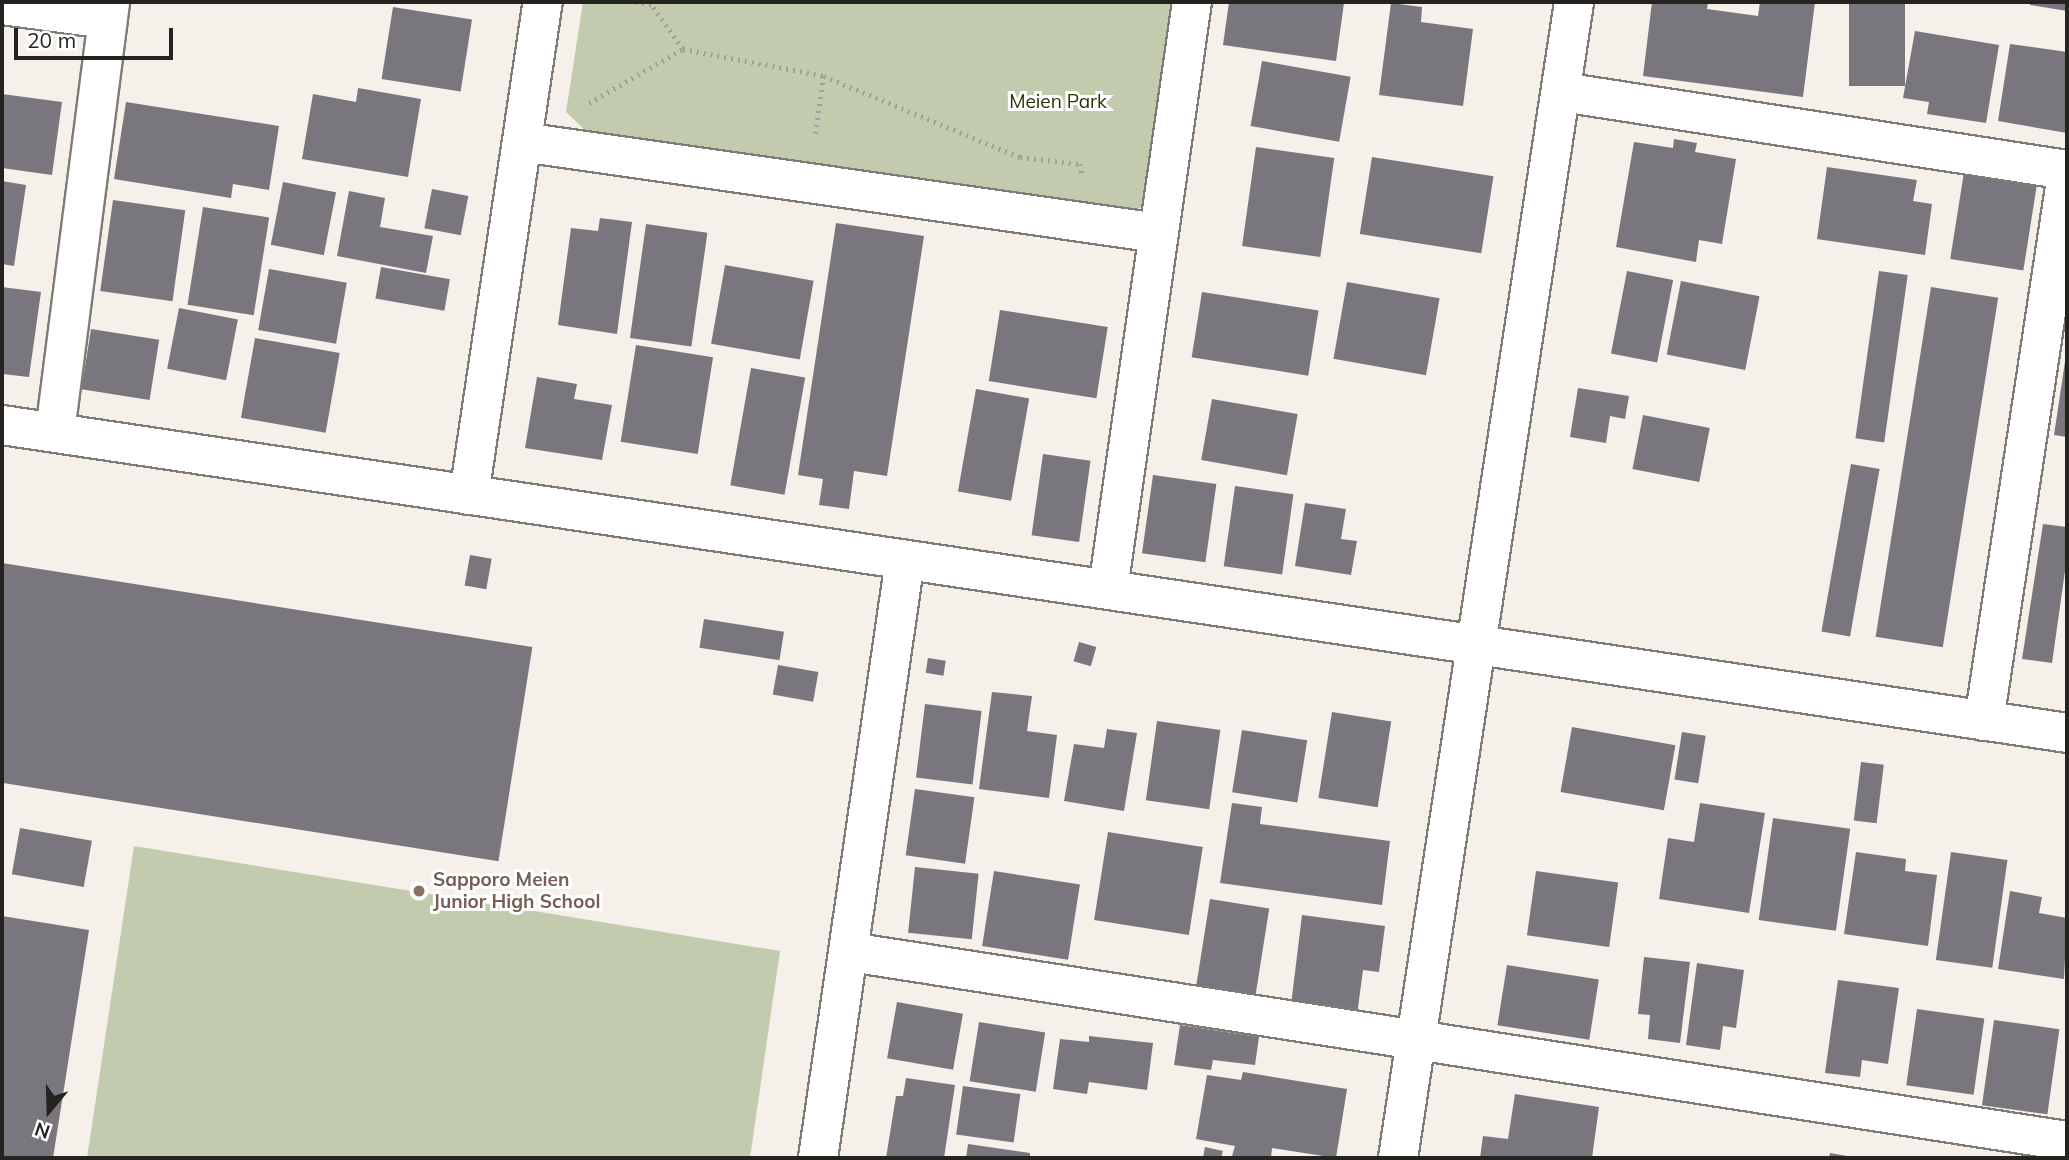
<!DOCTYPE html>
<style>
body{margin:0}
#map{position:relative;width:2069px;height:1160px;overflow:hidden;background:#f6f0ea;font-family:Mulish,sans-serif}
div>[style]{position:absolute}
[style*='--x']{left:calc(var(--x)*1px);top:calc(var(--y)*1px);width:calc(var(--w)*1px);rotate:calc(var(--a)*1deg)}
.green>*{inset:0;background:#c3cbaf}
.building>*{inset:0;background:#79777d;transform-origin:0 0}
.path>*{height:4.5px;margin-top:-2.25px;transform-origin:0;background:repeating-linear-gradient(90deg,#a39f9a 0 2px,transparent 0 7px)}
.roads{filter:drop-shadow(2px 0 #807b76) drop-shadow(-2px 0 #807b76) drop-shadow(0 2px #807b76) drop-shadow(0 -2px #807b76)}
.minor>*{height:38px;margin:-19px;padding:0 19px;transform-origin:19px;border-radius:19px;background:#fff}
.dots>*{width:19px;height:19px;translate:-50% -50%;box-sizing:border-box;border:4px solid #fefffe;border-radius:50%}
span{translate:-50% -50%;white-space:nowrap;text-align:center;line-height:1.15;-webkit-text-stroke:6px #fefffe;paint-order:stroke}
.park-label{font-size:19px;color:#273200}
.education-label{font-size:19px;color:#785e54;font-weight:700}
.left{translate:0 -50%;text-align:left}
.frame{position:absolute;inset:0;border:4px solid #252320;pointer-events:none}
.north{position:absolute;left:14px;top:1076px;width:70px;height:70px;-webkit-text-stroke:5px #fefffe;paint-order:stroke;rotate:199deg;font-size:19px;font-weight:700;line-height:28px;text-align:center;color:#252320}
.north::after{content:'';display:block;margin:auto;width:24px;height:32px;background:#252320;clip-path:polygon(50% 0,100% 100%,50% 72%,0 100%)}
.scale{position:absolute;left:14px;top:28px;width:159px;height:32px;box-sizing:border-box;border:4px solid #252320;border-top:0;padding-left:9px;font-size:21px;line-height:24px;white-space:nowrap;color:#252320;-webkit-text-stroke:5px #fefffe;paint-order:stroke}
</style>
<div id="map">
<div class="green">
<i style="clip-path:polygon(583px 2px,1174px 2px,1146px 204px,1130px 214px,587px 132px,566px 112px)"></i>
<i style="clip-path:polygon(134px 846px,780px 951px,750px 1158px,87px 1158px)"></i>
</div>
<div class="building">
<i style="clip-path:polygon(1229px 2px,1344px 3px,1336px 61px,1223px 45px)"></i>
<i style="clip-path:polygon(1652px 2px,1708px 2px,1707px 9px,1758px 16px,1760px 2px,1815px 2px,1803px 97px,1643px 76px)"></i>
<i style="left:1849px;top:2px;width:56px;height:84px"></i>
<i style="clip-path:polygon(2030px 2px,2067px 2px,2067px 11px,2030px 5px)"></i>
<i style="clip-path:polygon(1391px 3px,1422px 7px,1421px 22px,1473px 29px,1463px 106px,1379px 95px)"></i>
<i style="left:393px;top:7px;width:80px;height:73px;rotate:9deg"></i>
<i style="clip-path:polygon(1915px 31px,1999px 45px,1986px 123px,1927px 114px,1929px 102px,1903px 98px)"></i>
<i style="clip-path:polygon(2010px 44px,2067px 52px,2067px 133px,1998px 121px)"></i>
<i style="left:1262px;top:61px;width:90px;height:66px;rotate:10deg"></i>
<i style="clip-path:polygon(358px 88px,421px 99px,408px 177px,302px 159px,313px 94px,356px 102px)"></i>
<i style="clip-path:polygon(2px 94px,62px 102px,52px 175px,2px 168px)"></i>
<i style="clip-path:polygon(126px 102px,279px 126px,269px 190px,233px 184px,231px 198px,114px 179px)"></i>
<i style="clip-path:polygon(1674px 139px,1697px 143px,1695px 152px,1736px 159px,1722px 244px,1699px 240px,1696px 262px,1616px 247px,1634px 142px,1673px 148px)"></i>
<i style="left:1256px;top:147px;width:79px;height:100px;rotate:8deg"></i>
<i style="left:1372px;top:157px;width:123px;height:78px;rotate:9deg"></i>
<i style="clip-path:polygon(1827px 167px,1917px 180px,1913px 201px,1932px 204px,1925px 255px,1817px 239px)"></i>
<i style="left:1964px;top:172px;width:74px;height:88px;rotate:9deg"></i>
<i style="clip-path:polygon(2px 181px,26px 185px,14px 266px,2px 264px)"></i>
<i style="left:283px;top:182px;width:54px;height:64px;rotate:11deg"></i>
<i style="left:432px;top:189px;width:37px;height:40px;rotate:11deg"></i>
<i style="clip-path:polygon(349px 191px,385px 198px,380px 227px,433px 236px,426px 273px,337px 256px)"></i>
<i style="left:113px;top:200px;width:73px;height:92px;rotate:8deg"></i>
<i style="left:203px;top:207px;width:67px;height:99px;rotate:9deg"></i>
<i style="clip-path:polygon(600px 218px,632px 222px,617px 334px,558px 325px,571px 228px,598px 231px)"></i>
<i style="clip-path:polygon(836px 223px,924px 236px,887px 476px,854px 471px,849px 509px,819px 505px,823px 479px,798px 475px)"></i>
<i style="left:646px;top:224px;width:62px;height:115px;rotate:8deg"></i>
<i style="left:725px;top:265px;width:90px;height:80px;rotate:10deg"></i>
<i style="left:381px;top:267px;width:70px;height:32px;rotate:10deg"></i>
<i style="left:269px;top:269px;width:79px;height:62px;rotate:10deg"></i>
<i style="left:1627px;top:271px;width:47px;height:84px;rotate:11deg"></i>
<i style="left:1879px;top:271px;width:29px;height:169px;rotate:8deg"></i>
<i style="left:1681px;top:281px;width:80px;height:75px;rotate:11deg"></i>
<i style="left:1347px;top:282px;width:94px;height:78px;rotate:10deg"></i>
<i style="clip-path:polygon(2px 287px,41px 292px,29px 377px,2px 374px)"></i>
<i style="left:1931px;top:287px;width:68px;height:354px;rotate:9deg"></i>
<i style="left:1202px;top:292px;width:118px;height:66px;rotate:9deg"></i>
<i style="left:179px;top:308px;width:60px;height:62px;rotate:11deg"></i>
<i style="left:1000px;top:310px;width:109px;height:72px;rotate:9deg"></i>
<i style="left:91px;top:329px;width:69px;height:61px;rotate:9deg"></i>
<i style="left:255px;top:338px;width:86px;height:81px;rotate:10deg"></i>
<i style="left:636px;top:345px;width:78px;height:98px;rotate:9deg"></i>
<i style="clip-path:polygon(2066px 355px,2067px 355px,2067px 437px,2054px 435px)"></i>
<i style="left:751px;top:368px;width:55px;height:119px;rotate:10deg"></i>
<i style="clip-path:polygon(537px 377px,577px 384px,574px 399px,612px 405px,602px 460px,525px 448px)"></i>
<i style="clip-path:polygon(1578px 388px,1629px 396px,1625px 419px,1610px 416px,1606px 443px,1570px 437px)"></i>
<i style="left:976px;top:389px;width:54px;height:104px;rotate:10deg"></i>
<i style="left:1212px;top:399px;width:87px;height:62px;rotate:10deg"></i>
<i style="left:1643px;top:415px;width:68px;height:55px;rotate:11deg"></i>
<i style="left:1043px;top:454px;width:48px;height:82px;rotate:8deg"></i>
<i style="left:1851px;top:464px;width:29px;height:170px;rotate:10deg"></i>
<i style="left:1153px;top:475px;width:64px;height:79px;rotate:8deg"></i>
<i style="left:1235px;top:486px;width:59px;height:81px;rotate:8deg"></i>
<i style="clip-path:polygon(1305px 503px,1346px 509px,1341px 539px,1357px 541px,1351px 575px,1295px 566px)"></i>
<i style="clip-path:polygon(2043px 524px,2067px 527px,2067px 557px,2052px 663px,2022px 659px)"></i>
<i style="left:470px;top:555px;width:22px;height:31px;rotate:10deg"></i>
<i style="left:2px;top:563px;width:537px;height:217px;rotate:9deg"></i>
<i style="left:704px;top:619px;width:81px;height:29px;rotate:9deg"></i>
<i style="left:1079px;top:642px;width:18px;height:20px;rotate:16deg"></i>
<i style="left:928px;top:658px;width:18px;height:15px;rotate:9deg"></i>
<i style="left:778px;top:665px;width:41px;height:30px;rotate:10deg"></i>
<i style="clip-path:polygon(992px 692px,1032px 696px,1027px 731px,1057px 735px,1049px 798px,979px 789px)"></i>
<i style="left:925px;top:704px;width:57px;height:74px;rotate:7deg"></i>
<i style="left:1332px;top:712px;width:60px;height:87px;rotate:9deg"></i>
<i style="left:1157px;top:721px;width:64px;height:80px;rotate:8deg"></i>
<i style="left:1572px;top:727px;width:105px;height:66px;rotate:10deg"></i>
<i style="clip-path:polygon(1107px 729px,1137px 733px,1124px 811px,1064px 801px,1074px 744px,1104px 748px)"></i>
<i style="left:1242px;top:730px;width:66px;height:63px;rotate:9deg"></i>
<i style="left:1682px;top:732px;width:24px;height:48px;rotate:9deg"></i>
<i style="left:1861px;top:762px;width:23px;height:59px;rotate:7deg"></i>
<i style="left:915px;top:789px;width:60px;height:67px;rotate:8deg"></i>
<i style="clip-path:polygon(1232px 803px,1262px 807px,1260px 824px,1390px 841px,1382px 905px,1220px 883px)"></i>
<i style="clip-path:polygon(1700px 803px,1765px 813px,1749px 913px,1659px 899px,1668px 838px,1694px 842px)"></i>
<i style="left:1773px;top:818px;width:78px;height:103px;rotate:8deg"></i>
<i style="left:20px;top:828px;width:73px;height:47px;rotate:10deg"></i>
<i style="left:1108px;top:832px;width:96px;height:89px;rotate:9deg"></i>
<i style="clip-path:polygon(1856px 852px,1906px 859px,1905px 871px,1937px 875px,1928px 946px,1844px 934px)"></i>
<i style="left:1951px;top:852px;width:57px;height:109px;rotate:8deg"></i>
<i style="left:915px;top:867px;width:64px;height:66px;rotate:6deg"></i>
<i style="left:994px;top:871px;width:87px;height:76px;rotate:9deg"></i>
<i style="left:1536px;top:871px;width:83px;height:65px;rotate:8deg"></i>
<i style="clip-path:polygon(2010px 891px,2042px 897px,2039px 913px,2067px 918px,2064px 979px,1998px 969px)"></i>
<i style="left:1210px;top:899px;width:60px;height:94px;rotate:9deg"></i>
<i style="clip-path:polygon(1302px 915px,1385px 926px,1379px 972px,1363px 970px,1357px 1015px,1291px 1005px)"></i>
<i style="clip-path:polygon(2px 916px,89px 930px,53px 1158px,2px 1158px)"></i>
<i style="clip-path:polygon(1644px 957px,1690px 962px,1680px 1043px,1648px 1039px,1650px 1015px,1638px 1014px)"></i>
<i style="clip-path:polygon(1697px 963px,1744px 970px,1736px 1028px,1723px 1026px,1720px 1050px,1686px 1045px)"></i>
<i style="left:1507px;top:965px;width:93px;height:61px;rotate:9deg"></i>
<i style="clip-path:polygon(1838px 980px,1899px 988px,1888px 1064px,1862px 1060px,1860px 1077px,1825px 1073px)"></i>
<i style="left:897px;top:1002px;width:67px;height:57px;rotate:10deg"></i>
<i style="left:1917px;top:1009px;width:68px;height:77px;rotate:8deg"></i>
<i style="left:1994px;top:1020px;width:66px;height:86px;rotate:8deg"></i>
<i style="left:979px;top:1022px;width:67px;height:60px;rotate:9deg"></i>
<i style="clip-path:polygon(1180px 1025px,1259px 1037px,1255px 1065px,1213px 1060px,1211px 1070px,1174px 1065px)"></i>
<i style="clip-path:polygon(1089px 1036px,1153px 1043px,1147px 1090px,1089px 1082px,1087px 1094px,1053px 1089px,1060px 1039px,1089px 1042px)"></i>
<i style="clip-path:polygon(1243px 1072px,1347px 1089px,1336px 1158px,1272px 1148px,1271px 1158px,1246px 1158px,1232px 1156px,1235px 1146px,1196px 1139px,1207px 1075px,1241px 1080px)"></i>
<i style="clip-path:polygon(906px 1078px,955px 1085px,944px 1158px,886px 1158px,896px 1096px,903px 1096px)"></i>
<i style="left:963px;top:1086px;width:58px;height:49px;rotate:8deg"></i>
<i style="clip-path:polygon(1515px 1094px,1599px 1107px,1592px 1158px,1480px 1158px,1483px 1136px,1508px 1139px)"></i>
<i style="clip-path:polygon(968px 1144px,1030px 1153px,1030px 1158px,966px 1158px)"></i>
<i style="clip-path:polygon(1205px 1147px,1223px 1151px,1221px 1158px,1203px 1158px)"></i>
<i style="clip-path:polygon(1830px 1153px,1853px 1157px,1853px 1158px,1829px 1158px)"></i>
</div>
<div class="path">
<i style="--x:683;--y:49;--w:144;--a:10.8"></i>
<i style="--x:824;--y:76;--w:63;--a:98.3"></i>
<i style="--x:824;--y:76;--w:212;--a:22.5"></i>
<i style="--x:1020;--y:157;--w:60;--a:6.7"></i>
<i style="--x:1080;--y:164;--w:10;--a:79"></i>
<i style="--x:589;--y:103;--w:108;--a:-29.9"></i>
<i style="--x:683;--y:49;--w:54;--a:-126"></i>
<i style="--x:651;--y:5;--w:16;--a:-169"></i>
</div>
<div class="roads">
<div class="minor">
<i style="--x:2;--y:5;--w:106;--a:7.6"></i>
<i style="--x:1562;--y:92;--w:511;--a:8.78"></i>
<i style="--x:522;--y:142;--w:642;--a:8.14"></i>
<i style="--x:2;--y:425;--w:2088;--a:8.48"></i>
<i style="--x:55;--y:432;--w:434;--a:-82.7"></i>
<i style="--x:469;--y:495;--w:499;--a:-81.5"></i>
<i style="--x:1108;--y:589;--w:593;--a:-81.86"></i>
<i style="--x:1984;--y:721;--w:553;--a:-81.37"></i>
<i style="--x:850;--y:952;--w:1232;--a:8.83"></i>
<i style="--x:818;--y:1158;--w:604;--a:-81.72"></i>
<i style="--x:1398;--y:1158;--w:1169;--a:-81.34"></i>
</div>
</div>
<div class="dots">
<i style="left:419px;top:891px;background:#8d6e63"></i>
</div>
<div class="park-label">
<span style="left:1058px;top:102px">Meien Park</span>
</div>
<div class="education-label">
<span class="left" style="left:433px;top:891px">Sapporo Meien<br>Junior High School</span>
</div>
<div class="frame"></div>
<div class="north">N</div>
<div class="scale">20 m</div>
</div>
